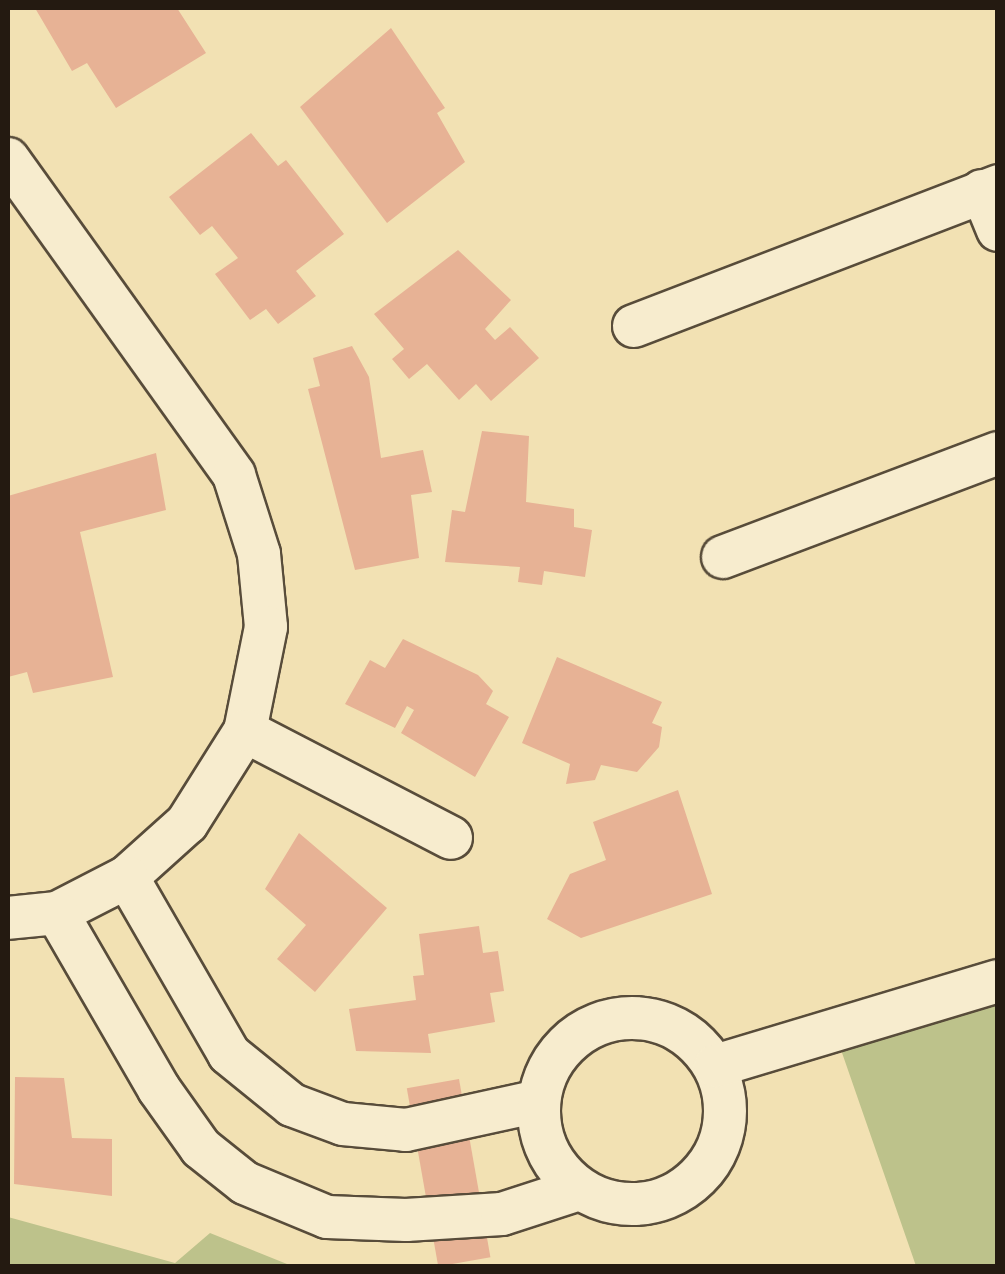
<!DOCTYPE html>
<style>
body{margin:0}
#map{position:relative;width:1005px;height:1274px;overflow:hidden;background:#f2e1b3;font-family:"Libre Bodoni",serif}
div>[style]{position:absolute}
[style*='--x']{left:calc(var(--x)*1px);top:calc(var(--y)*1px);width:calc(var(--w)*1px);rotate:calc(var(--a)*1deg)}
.green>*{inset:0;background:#bdc28b}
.building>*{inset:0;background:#e7b295;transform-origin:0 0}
.roads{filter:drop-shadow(2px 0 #584c3a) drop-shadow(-2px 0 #584c3a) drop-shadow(0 2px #584c3a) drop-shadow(0 -2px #584c3a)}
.minor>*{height:42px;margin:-21px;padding:0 21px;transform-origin:21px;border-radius:21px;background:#f7ecce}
.minor>.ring{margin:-21px;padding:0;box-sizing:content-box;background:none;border:42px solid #f7ecce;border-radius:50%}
span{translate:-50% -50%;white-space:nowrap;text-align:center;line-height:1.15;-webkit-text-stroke:8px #f7ecce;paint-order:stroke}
.frame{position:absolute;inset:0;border:10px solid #241a11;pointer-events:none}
</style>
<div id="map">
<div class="green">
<i style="clip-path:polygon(997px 1005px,997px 1266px,786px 1266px,916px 1266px,840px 1047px)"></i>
<i style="clip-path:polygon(8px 1217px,175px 1263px,210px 1233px,292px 1266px,8px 1266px)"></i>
</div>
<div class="building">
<i style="clip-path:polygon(35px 8px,177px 8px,206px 53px,116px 108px,87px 63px,72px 71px)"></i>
<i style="clip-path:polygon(391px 28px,445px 108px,437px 113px,465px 162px,387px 223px,300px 107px)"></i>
<i style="clip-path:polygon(251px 133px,278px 166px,286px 160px,344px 234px,296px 271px,316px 296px,278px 324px,266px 309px,250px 320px,215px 274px,238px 258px,212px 226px,200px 235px,169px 197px)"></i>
<i style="clip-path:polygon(458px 250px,511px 300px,485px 329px,495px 340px,510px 327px,539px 358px,491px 401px,476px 384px,459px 400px,427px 364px,409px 379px,392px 359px,404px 349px,374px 314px)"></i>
<i style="clip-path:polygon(352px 346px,369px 377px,381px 458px,423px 450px,432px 492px,411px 495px,419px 558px,355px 570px,308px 389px,320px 386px,313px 358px)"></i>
<i style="clip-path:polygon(482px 431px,529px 436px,526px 502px,574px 509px,574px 527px,592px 530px,585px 577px,544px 571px,542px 585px,518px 582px,520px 567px,445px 562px,452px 510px,465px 512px)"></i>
<i style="clip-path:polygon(156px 453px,166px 510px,80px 532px,113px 677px,33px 693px,27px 672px,8px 677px,8px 496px)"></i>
<i style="clip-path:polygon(403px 639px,478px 675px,493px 691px,486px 704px,509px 717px,475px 777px,401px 733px,414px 710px,407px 706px,395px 728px,345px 704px,370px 660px,385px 668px)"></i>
<i style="clip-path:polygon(557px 657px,662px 702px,652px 723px,662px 727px,659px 747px,637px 772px,601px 765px,595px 780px,566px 784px,570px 764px,522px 743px)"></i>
<i style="clip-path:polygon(678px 790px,712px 894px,581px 938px,547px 919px,570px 874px,606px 860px,593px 822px)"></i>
<i style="clip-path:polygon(299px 833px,387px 908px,315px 992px,277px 959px,306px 925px,265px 889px)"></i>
<i style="clip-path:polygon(479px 926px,483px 953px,498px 951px,504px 991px,490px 993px,495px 1022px,428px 1034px,431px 1053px,356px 1051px,349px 1009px,416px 1000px,413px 976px,424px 975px,419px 934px)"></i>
<i style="clip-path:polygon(15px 1077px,64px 1078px,72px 1138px,112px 1139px,112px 1196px,14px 1184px)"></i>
<i style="left:459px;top:1079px;width:181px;height:53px;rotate:80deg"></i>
</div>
<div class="roads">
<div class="minor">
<i style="--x:8;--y:159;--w:388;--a:54.4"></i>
<i style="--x:234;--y:475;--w:83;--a:72.4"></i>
<i style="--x:259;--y:554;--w:73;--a:84.5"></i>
<i style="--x:266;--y:627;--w:106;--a:101.4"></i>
<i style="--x:245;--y:731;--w:109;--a:122.2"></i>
<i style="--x:187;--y:823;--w:81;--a:138"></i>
<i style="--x:127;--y:877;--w:79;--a:152.8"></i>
<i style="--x:57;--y:913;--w:49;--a:174.2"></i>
<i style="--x:982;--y:191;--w:42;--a:67.7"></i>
<i style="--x:634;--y:326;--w:390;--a:-21"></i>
<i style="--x:723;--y:557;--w:294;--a:-20.7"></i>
<i style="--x:245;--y:731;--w:232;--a:27.4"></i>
<i style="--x:127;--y:877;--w:204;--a:60"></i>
<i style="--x:229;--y:1054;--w:81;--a:39"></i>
<i style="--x:292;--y:1105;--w:54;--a:20.4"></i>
<i style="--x:343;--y:1124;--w:63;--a:5.4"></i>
<i style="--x:406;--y:1130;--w:136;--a:-12.3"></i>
<i style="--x:57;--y:913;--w:203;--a:59.9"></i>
<i style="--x:159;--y:1089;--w:72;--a:54.6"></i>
<i style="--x:201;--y:1148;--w:56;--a:38.5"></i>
<i style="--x:245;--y:1183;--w:89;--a:22.5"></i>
<i style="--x:327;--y:1217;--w:79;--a:2.2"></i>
<i style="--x:406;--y:1220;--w:96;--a:-3.6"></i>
<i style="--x:502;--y:1214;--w:81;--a:-18"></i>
<i class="ring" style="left:539px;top:1018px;width:144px;height:144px"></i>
<i style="--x:715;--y:1066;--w:295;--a:-16.7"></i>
</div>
</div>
<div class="frame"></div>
</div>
